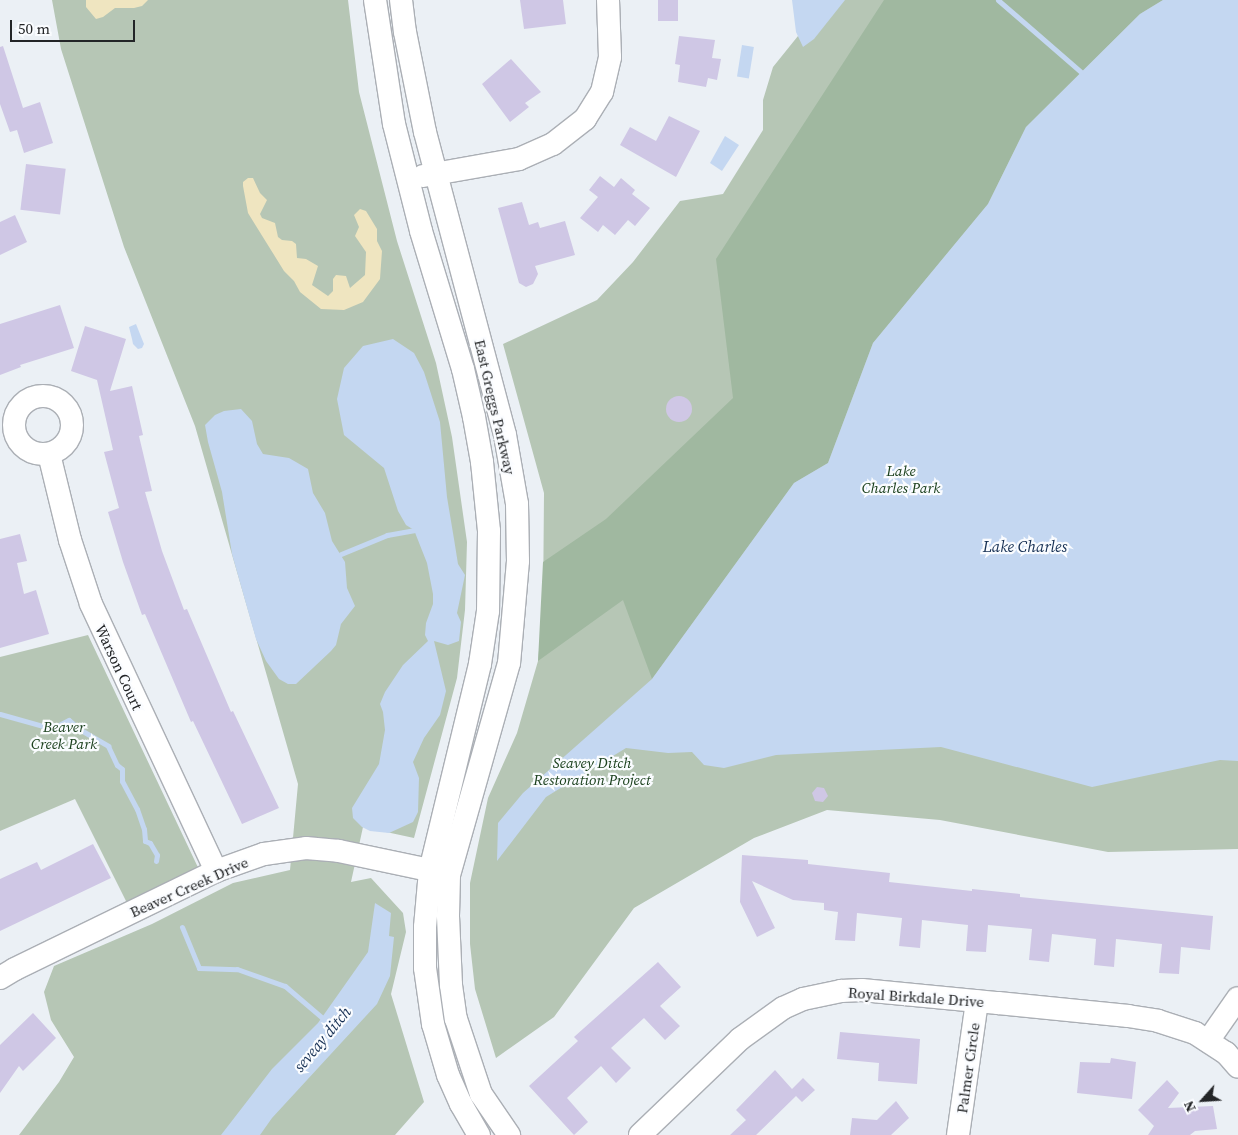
<!DOCTYPE html>
<style>
body{margin:0}
#map{position:relative;width:1238px;height:1135px;overflow:hidden;background:#ebf0f5;font-family:"Source Serif 4",serif}
div>[style]{position:absolute}
[style*='--x']{left:calc(var(--x)*1px);top:calc(var(--y)*1px);width:calc(var(--w)*1px);rotate:calc(var(--a)*1deg)}
.green>*{inset:0;background:#b6c6b5}
.forest>*{inset:0;background:#a0b8a0}
.sand>*{inset:0;background:#efe5c0}
.water>*{inset:0;background:#c4d7f1;transform-origin:0 0}
.stream>*{height:5px;margin:-2.5px;padding:0 2.5px;transform-origin:2.5px;border-radius:2.5px;background:#c4d7f1}
.building>*{inset:0;background:#cfc7e5;transform-origin:0 0}
.round{border-radius:50%}
.roads{filter:drop-shadow(1px 0 #abafb5) drop-shadow(-1px 0 #abafb5) drop-shadow(0 1px #abafb5) drop-shadow(0 -1px #abafb5)}
.minor>*{height:22px;margin:-11px;padding:0 11px;transform-origin:11px;border-radius:11px;background:#fff}
.minor>.ring{margin:-11px;padding:0;box-sizing:content-box;background:none;border:22px solid #fff;border-radius:50%}
span{translate:-50% -50%;white-space:nowrap;text-align:center;line-height:1.15;-webkit-text-stroke:4.5px #fafcff;paint-order:stroke}
.street-label{font-size:15px;color:#232527}
.park-label{font-size:15px;color:#1b401d;font-style:italic}
.water-label{font-size:16px;color:#152f53;font-style:italic}
.north{position:absolute;left:1178px;top:1075px;width:50px;height:50px;-webkit-text-stroke:4px #fafcff;paint-order:stroke;rotate:244deg;font-size:14px;font-weight:700;line-height:20px;text-align:center;color:#232527}
.north::after{content:'';display:block;margin:auto;width:18px;height:22px;background:#232527;clip-path:polygon(50% 0,100% 100%,50% 72%,0 100%)}
.scale{position:absolute;left:10px;top:20px;width:125px;height:22px;box-sizing:border-box;border:2px solid #232527;border-top:0;padding-left:6px;font-size:15px;line-height:18px;white-space:nowrap;color:#232527;-webkit-text-stroke:4px #fafcff;paint-order:stroke}
</style>
<div id="map">
<div class="green">
<i style="clip-path:polygon(52px 0,348px 0,359px 92px,397px 241px,436px 363px,452px 437px,467px 542px,465px 610px,457px 678px,414px 838px,363px 827px,351px 882px,371px 878px,403px 913px,406px 932px,391px 994px,424px 1102px,395px 1135px,19px 1135px,59px 1082px,74px 1057px,51px 1020px,44px 992px,54px 966px,152px 924px,233px 883px,290px 870px,298px 784px,195px 426px,124px 247px,61px 49px)"></i>
<i style="clip-path:polygon(827px 0,1238px 0,1238px 760px,1236px 761px,1238px 761px,1238px 849px,1108px 852px,940px 820px,827px 810px,754px 838px,634px 908px,554px 1017px,496px 1058px,475px 989px,470px 944px,470px 883px,488px 798px,517px 733px,538px 661px,543px 609px,544px 493px,503px 344px,597px 300px,633px 262px,680px 201px,723px 194px,763px 130px,763px 100px,773px 67px)"></i>
<i style="clip-path:polygon(88px 635px,203px 878px,128px 905px,75px 799px,0 831px,0 657px)"></i>
</div>
<div class="forest">
<i style="clip-path:polygon(884px 0,1163px 0,1140px 14px,1026px 127px,988px 204px,873px 343px,828px 463px,794px 483px,652px 679px,623px 600px,538px 661px,543px 562px,606px 519px,733px 398px,716px 259px)"></i>
</div>
<div class="sand">
<i style="clip-path:polygon(86px 0,148px 0,142px 6px,134px 8px,115px 8px,103px 17px,96px 19px,86px 7px)"></i>
<i style="clip-path:polygon(248px 178px,253px 178px,260px 193px,267px 200px,260px 214px,262px 218px,275px 223px,278px 237px,282px 240px,292px 241px,296px 244px,297px 258px,306px 259px,318px 266px,312px 285px,328px 296px,333px 291px,333px 279px,336px 275px,346px 276px,350px 288px,365px 275px,366px 252px,355px 236px,359px 227px,354px 215px,360px 209px,366px 211px,377px 229px,377px 241px,382px 251px,380px 279px,363px 302px,344px 310px,321px 309px,300px 292px,294px 281px,284px 271px,248px 213px,243px 186px,243px 182px)"></i>
</div>
<div class="water">
<i style="clip-path:polygon(792px 0,845px 0,814px 39px,803px 47px,796px 32px)"></i>
<i style="clip-path:polygon(1163px 0,1238px 0,1238px 761px,1220px 760px,1092px 787px,941px 747px,776px 755px,724px 768px,704px 765px,692px 752px,668px 753px,626px 748px,546px 797px,497px 861px,498px 823px,523px 793px,652px 679px,794px 483px,828px 463px,873px 343px,988px 204px,1026px 127px,1140px 14px)"></i>
<i style="left:742px;top:45px;width:12px;height:32px;rotate:9deg"></i>
<i style="clip-path:polygon(725px 136px,739px 145px,722px 171px,710px 163px)"></i>
<i style="clip-path:polygon(136px 324px,144px 344px,142px 348px,138px 349px,133px 344px,132px 339px,129px 327px)"></i>
<i style="clip-path:polygon(393px 339px,414px 353px,424px 372px,440px 422px,447px 497px,454px 539px,458px 564px,465px 575px,457px 613px,461px 622px,459px 641px,448px 645px,434px 641px,446px 691px,440px 715px,424px 738px,413px 762px,419px 778px,418px 812px,413px 822px,389px 833px,370px 831px,362px 827px,353px 818px,352px 808px,379px 764px,385px 730px,383px 712px,380px 704px,385px 692px,403px 665px,428px 641px,425px 635px,426px 623px,433px 604px,433px 594px,427px 563px,414px 530px,406px 525px,398px 511px,384px 468px,344px 435px,337px 399px,344px 368px,363px 346px)"></i>
<i style="clip-path:polygon(241px 409px,252px 421px,257px 444px,263px 454px,289px 458px,308px 469px,313px 493px,325px 513px,332px 541px,345px 562px,347px 588px,355px 606px,341px 624px,336px 645px,331px 651px,296px 684px,288px 684px,279px 679px,266px 661px,256px 639px,232px 554px,222px 492px,208px 442px,205px 425px,215px 415px,224px 411px)"></i>
<i style="clip-path:polygon(375px 903px,391px 913px,389px 936px,394px 937px,390px 976px,377px 1004px,272px 1118px,260px 1135px,221px 1135px,272px 1069px,318px 1023px,368px 952px)"></i>
</div>
<div class="stream">
<i style="--x:998;--y:0;--w:110;--a:40.9"></i>
<i style="--x:341;--y:554;--w:50;--a:-22.4"></i>
<i style="--x:387;--y:535;--w:27;--a:-10"></i>
<i style="--x:0;--y:714;--w:45;--a:15.6"></i>
<i style="--x:43;--y:726;--w:14;--a:0"></i>
<i style="--x:57;--y:726;--w:13;--a:-27"></i>
<i style="--x:69;--y:720;--w:13;--a:42"></i>
<i style="--x:79;--y:729;--w:34;--a:30"></i>
<i style="--x:108;--y:746;--w:21;--a:65"></i>
<i style="--x:117;--y:765;--w:6;--a:39"></i>
<i style="--x:122;--y:769;--w:12;--a:90"></i>
<i style="--x:122;--y:781;--w:32;--a:62"></i>
<i style="--x:137;--y:809;--w:21;--a:71"></i>
<i style="--x:144;--y:829;--w:12;--a:85"></i>
<i style="--x:145;--y:841;--w:5;--a:22"></i>
<i style="--x:150;--y:843;--w:14;--a:60"></i>
<i style="--x:157;--y:855;--w:6;--a:99"></i>
<i style="--x:182;--y:927;--w:44;--a:67.5"></i>
<i style="--x:199;--y:968;--w:38;--a:2"></i>
<i style="--x:237;--y:969;--w:51;--a:19.5"></i>
<i style="--x:285;--y:986;--w:54;--a:40.5"></i>
</div>
<div class="building">
<i style="clip-path:polygon(520px 0,563px 0,566px 24px,524px 29px)"></i>
<i style="left:658px;top:0;width:20px;height:21px"></i>
<i style="clip-path:polygon(679px 36px,715px 40px,712px 58px,721px 59px,717px 80px,708px 78px,706px 87px,678px 82px,680px 65px,675px 64px)"></i>
<i style="clip-path:polygon(3px 46px,23px 108px,40px 102px,53px 143px,24px 153px,17px 130px,10px 132px,0 104px,0 47px)"></i>
<i style="clip-path:polygon(511px 59px,541px 92px,525px 103px,529px 107px,510px 122px,482px 84px)"></i>
<i style="clip-path:polygon(669px 116px,700px 131px,676px 177px,620px 145px,630px 127px,656px 141px)"></i>
<i style="left:26px;top:164px;width:40px;height:46px;rotate:7deg"></i>
<i style="clip-path:polygon(600px 176px,614px 187px,621px 178px,635px 190px,632px 194px,650px 208px,635px 226px,628px 220px,615px 235px,603px 225px,598px 232px,580px 218px,598px 197px,589px 190px)"></i>
<i style="clip-path:polygon(522px 202px,529px 225px,538px 222px,540px 228px,565px 221px,575px 255px,535px 266px,538px 274px,533px 284px,526px 287px,519px 283px,498px 208px)"></i>
<i style="clip-path:polygon(15px 215px,27px 242px,0 255px,0 222px)"></i>
<i style="clip-path:polygon(60px 305px,74px 348px,20px 365px,21px 367px,0 375px,0 324px)"></i>
<i style="clip-path:polygon(85px 326px,126px 339px,110px 391px,132px 386px,143px 435px,139px 436px,152px 491px,145px 492px,162px 551px,184px 610px,187px 609px,231px 712px,233px 711px,279px 808px,242px 824px,193px 721px,191px 722px,145px 614px,142px 615px,123px 562px,108px 512px,119px 508px,104px 452px,113px 450px,97px 380px,71px 371px)"></i>
<i class="round" style="left:666px;top:396px;width:26px;height:26px"></i>
<i style="clip-path:polygon(20px 534px,27px 561px,17px 563px,24px 594px,36px 590px,49px 634px,0 648px,0 539px)"></i>
<i style="clip-path:polygon(817px 787px,824px 788px,828px 796px,823px 802px,815px 801px,812px 793px)"></i>
<i style="clip-path:polygon(93px 844px,111px 878px,0 931px,0 879px,37px 862px,41px 870px)"></i>
<i style="clip-path:polygon(742px 855px,808px 860px,808px 864px,890px 873px,889px 882px,972px 891px,972px 889px,1020px 894px,1020px 897px,1213px 916px,1210px 950px,1181px 947px,1179px 974px,1159px 973px,1162px 944px,1116px 939px,1114px 967px,1094px 965px,1096px 939px,1052px 934px,1049px 962px,1029px 960px,1032px 929px,988px 925px,986px 952px,966px 951px,968px 925px,922px 920px,920px 948px,899px 946px,902px 918px,857px 913px,855px 941px,835px 940px,838px 912px,824px 910px,824px 903px,793px 900px,752px 881px,775px 928px,757px 937px,740px 902px)"></i>
<i style="clip-path:polygon(658px 962px,681px 987px,660px 1006px,680px 1026px,665px 1040px,644px 1018px,611px 1048px,631px 1068px,616px 1083px,601px 1066px,567px 1098px,588px 1122px,574px 1135px,529px 1086px,578px 1041px,574px 1037px)"></i>
<i style="clip-path:polygon(33px 1013px,56px 1038px,23px 1071px,19px 1066px,0 1093px,0 1045px)"></i>
<i style="clip-path:polygon(840px 1032px,920px 1039px,917px 1084px,878px 1081px,879px 1063px,837px 1059px)"></i>
<i style="clip-path:polygon(1111px 1058px,1136px 1062px,1132px 1099px,1077px 1093px,1080px 1062px,1110px 1063px)"></i>
<i style="clip-path:polygon(775px 1070px,792px 1089px,803px 1078px,815px 1090px,802px 1102px,796px 1096px,756px 1135px,730px 1135px,746px 1120px,736px 1110px)"></i>
<i style="clip-path:polygon(1167px 1080px,1179px 1093px,1168px 1108px,1213px 1106px,1217px 1129px,1195px 1131px,1190px 1135px,1148px 1135px,1154px 1126px,1138px 1110px)"></i>
<i style="clip-path:polygon(896px 1101px,909px 1118px,891px 1135px,850px 1135px,852px 1118px,877px 1120px)"></i>
</div>
<div class="roads">
<div class="minor">
<i style="--x:375;--y:0;--w:125;--a:81.3"></i>
<i style="--x:394;--y:124;--w:110;--a:75.8"></i>
<i style="--x:421;--y:231;--w:144;--a:73.1"></i>
<i style="--x:463;--y:369;--w:49;--a:77.1"></i>
<i style="--x:474;--y:417;--w:46;--a:79.9"></i>
<i style="--x:482;--y:462;--w:69;--a:84.2"></i>
<i style="--x:489;--y:531;--w:80;--a:90.7"></i>
<i style="--x:488;--y:611;--w:54;--a:98.6"></i>
<i style="--x:480;--y:664;--w:213;--a:103.6"></i>
<i style="--x:430;--y:871;--w:56;--a:95.1"></i>
<i style="--x:425;--y:927;--w:41;--a:90"></i>
<i style="--x:425;--y:968;--w:57;--a:81.9"></i>
<i style="--x:433;--y:1024;--w:53;--a:73.6"></i>
<i style="--x:448;--y:1075;--w:32;--a:66"></i>
<i style="--x:461;--y:1104;--w:36;--a:60"></i>
<i style="--x:401;--y:0;--w:32;--a:83"></i>
<i style="--x:405;--y:32;--w:102;--a:78.7"></i>
<i style="--x:425;--y:132;--w:313;--a:75.2"></i>
<i style="--x:505;--y:435;--w:70;--a:80.1"></i>
<i style="--x:517;--y:504;--w:57;--a:89"></i>
<i style="--x:518;--y:561;--w:102;--a:95"></i>
<i style="--x:509;--y:663;--w:220;--a:105.8"></i>
<i style="--x:449;--y:875;--w:41;--a:91.4"></i>
<i style="--x:448;--y:916;--w:69;--a:87.5"></i>
<i style="--x:451;--y:985;--w:34;--a:82"></i>
<i style="--x:456;--y:1019;--w:79;--a:71.6"></i>
<i style="--x:481;--y:1094;--w:50;--a:55.7"></i>
<i style="--x:423;--y:176;--w:97;--a:-10"></i>
<i style="--x:519;--y:159;--w:37;--a:-24"></i>
<i style="--x:553;--y:144;--w:41;--a:-38"></i>
<i style="--x:585;--y:119;--w:32;--a:-58"></i>
<i style="--x:602;--y:92;--w:36;--a:-77"></i>
<i style="--x:610;--y:57;--w:57;--a:-92"></i>
<i class="ring" style="left:14px;top:396px;width:36px;height:36px"></i>
<i style="--x:49;--y:454;--w:89;--a:76.3"></i>
<i style="--x:70;--y:540;--w:67;--a:71.8"></i>
<i style="--x:91;--y:604;--w:295;--a:64.9"></i>
<i style="--x:0;--y:978;--w:17;--a:-31"></i>
<i style="--x:15;--y:969;--w:224;--a:-26"></i>
<i style="--x:216;--y:871;--w:51;--a:-19.5"></i>
<i style="--x:264;--y:854;--w:42;--a:-8.1"></i>
<i style="--x:306;--y:848;--w:33;--a:5"></i>
<i style="--x:339;--y:851;--w:106;--a:11.9"></i>
<i style="--x:1208;--y:1041;--w:52;--a:-55.1"></i>
<i style="--x:640;--y:1135;--w:139;--a:-43.8"></i>
<i style="--x:740;--y:1039;--w:53;--a:-35.8"></i>
<i style="--x:783;--y:1008;--w:22;--a:-24"></i>
<i style="--x:803;--y:999;--w:39;--a:-12"></i>
<i style="--x:841;--y:991;--w:21;--a:-3"></i>
<i style="--x:862;--y:990;--w:137;--a:5.5"></i>
<i style="--x:998;--y:1003;--w:131;--a:5.7"></i>
<i style="--x:1128;--y:1016;--w:30;--a:9"></i>
<i style="--x:1158;--y:1021;--w:39;--a:18"></i>
<i style="--x:1195;--y:1033;--w:37;--a:33"></i>
<i style="--x:1226;--y:1053;--w:18;--a:49"></i>
<i style="--x:958;--y:1135;--w:135;--a:-81.9"></i>
</div>
</div>
<div class="street-label">
<span style="left:495px;top:407px;rotate:77deg">East Greggs Parkway</span>
<span style="left:119px;top:667px;rotate:65deg">Warson Court</span>
<span style="left:189px;top:887px;rotate:-24deg">Beaver Creek Drive</span>
<span style="left:916px;top:997px;rotate:4deg">Royal Birkdale Drive</span>
<span style="left:968px;top:1068px;rotate:-82deg">Palmer Circle</span>
</div>
<div class="park-label">
<span style="left:901px;top:479px">Lake<br>Charles Park</span>
<span style="left:64px;top:735px">Beaver<br>Creek Park</span>
<span style="left:592px;top:771px">Seavey Ditch<br>Restoration Project</span>
</div>
<div class="water-label">
<span style="left:1025px;top:546px">Lake Charles</span>
<span style="left:322px;top:1039px;rotate:-50deg">seveay ditch</span>
</div>
<div class="north">N</div>
<div class="scale">50 m</div>
</div>
